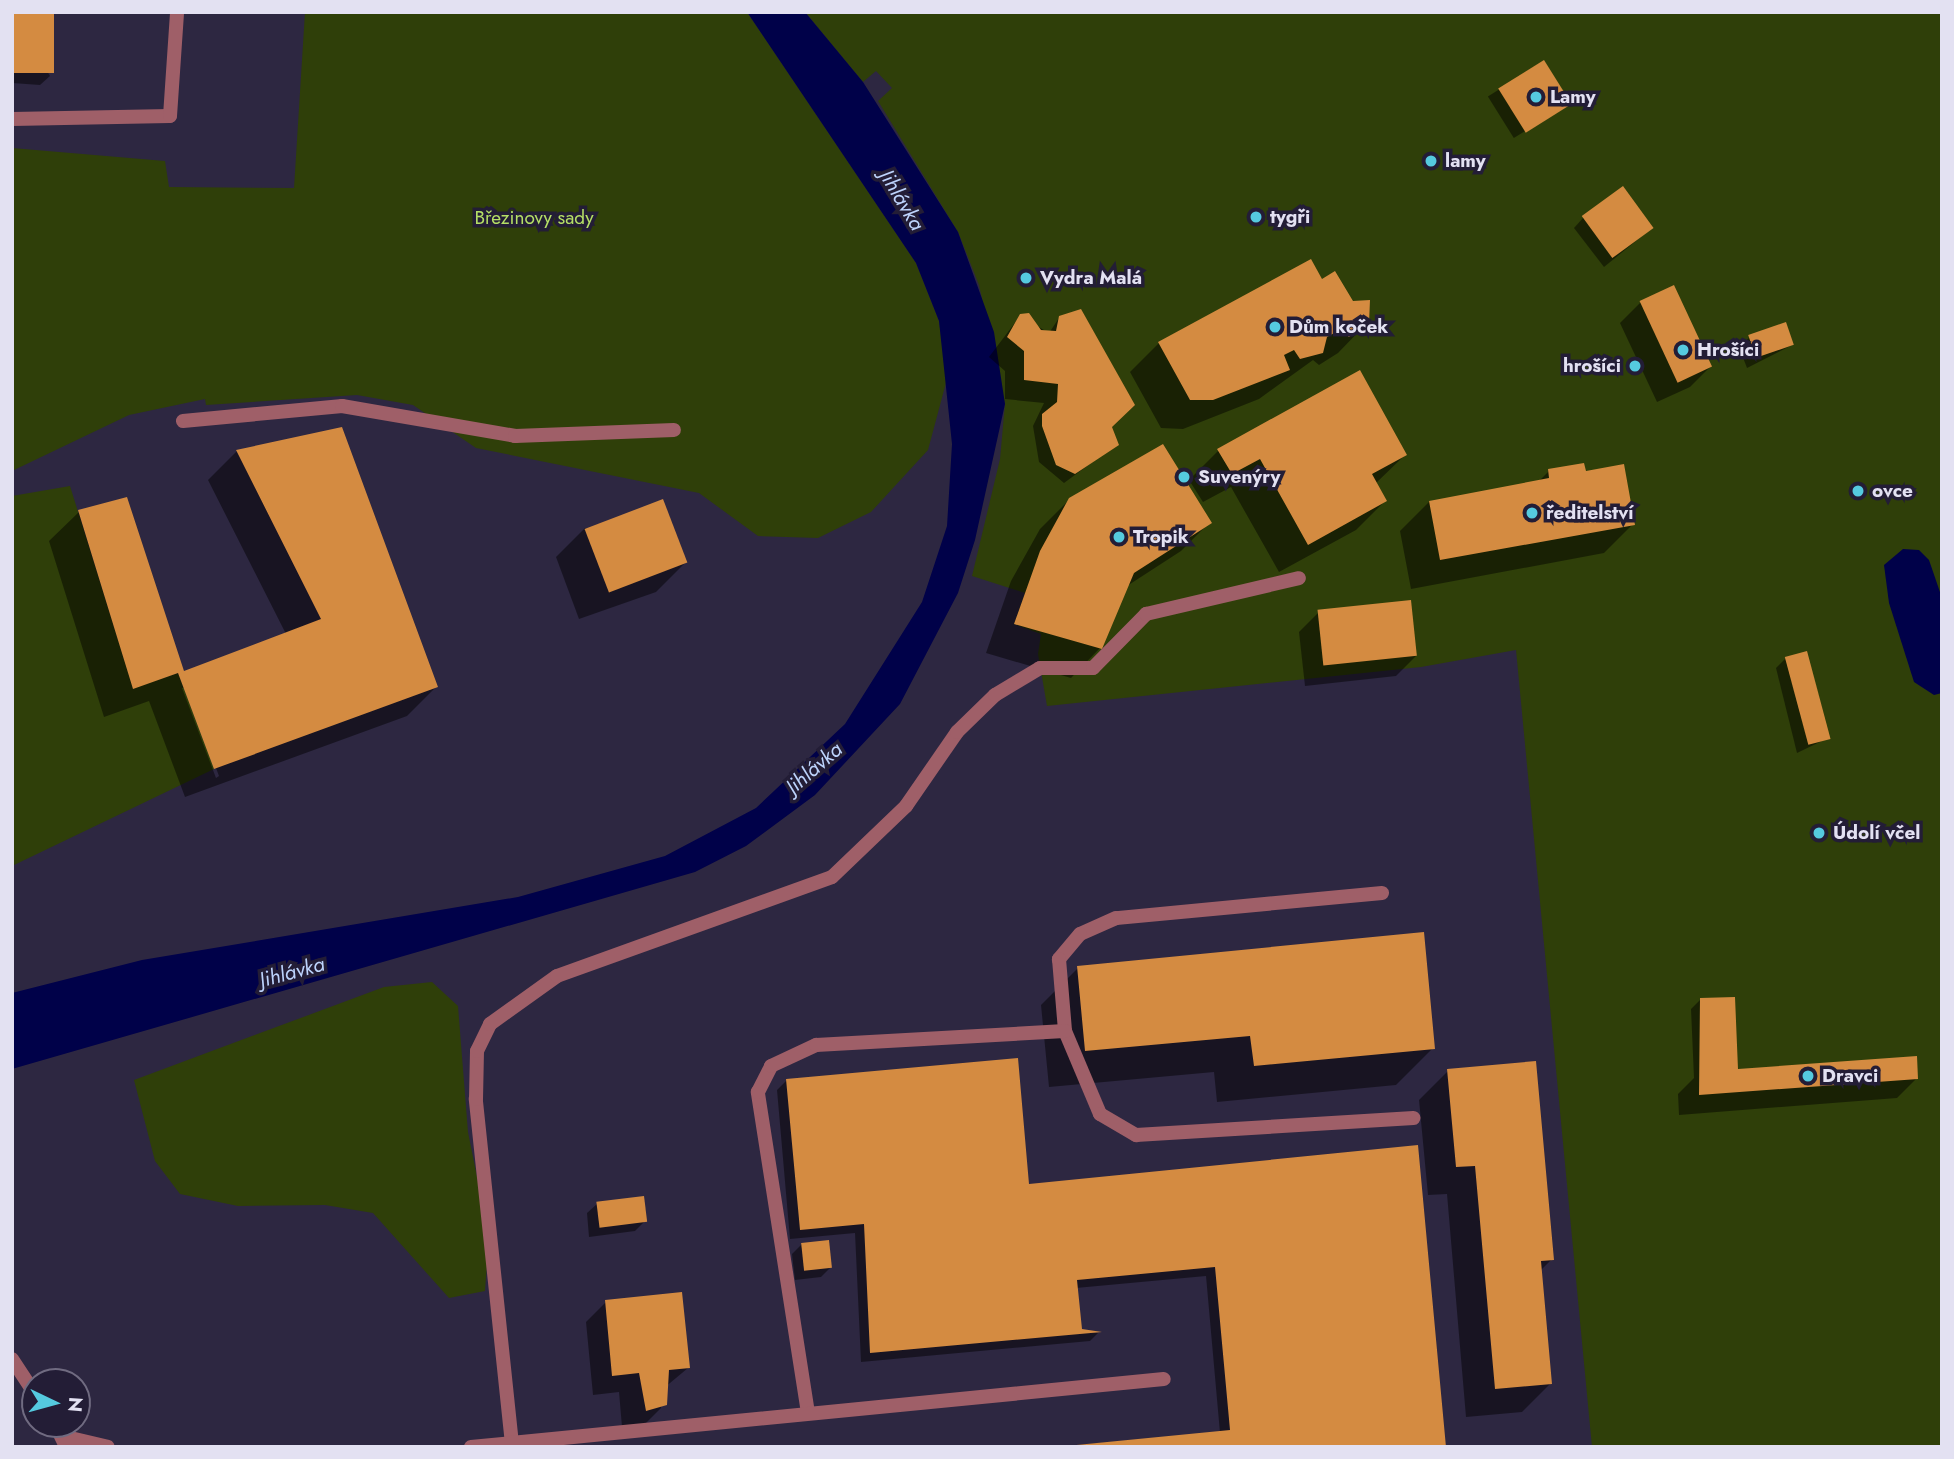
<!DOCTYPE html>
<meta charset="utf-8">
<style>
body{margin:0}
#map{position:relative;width:1954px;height:1459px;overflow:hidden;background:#2d2741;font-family:Jost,sans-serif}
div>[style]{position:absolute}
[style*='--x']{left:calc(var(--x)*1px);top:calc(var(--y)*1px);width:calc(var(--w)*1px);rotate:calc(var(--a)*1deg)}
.green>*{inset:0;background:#2f3f09}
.water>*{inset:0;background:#000149}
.shadow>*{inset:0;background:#0007;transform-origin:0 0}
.building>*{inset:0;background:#d48b41;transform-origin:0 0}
.service>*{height:14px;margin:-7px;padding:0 7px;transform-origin:7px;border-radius:7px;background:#9f5f68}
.minor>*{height:14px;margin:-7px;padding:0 7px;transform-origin:7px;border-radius:7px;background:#9f5f68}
.dots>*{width:19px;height:19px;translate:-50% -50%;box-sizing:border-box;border:4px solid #231d36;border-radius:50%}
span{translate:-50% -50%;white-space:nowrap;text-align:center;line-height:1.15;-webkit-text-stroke:7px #231d36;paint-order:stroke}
.poi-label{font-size:19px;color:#e3e1f2;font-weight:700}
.left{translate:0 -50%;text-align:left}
.right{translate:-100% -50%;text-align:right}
.park-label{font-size:19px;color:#b5df66}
.water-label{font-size:21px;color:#bdd3fc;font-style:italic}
.frame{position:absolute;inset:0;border:14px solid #e3e1f2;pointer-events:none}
.north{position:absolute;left:21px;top:1368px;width:70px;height:70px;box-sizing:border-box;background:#231d36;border:2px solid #706b81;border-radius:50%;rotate:95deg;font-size:19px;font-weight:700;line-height:28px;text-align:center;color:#e3e1f2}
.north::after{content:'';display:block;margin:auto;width:24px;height:32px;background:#55cadf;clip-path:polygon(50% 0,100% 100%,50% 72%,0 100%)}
</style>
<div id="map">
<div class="green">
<i style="clip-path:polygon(305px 12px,747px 12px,916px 263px,939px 321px,947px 379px,928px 450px,871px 512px,818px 538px,758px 536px,699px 493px,476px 448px,413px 405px,357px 395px,206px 405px,205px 399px,129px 415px,12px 471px,12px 148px,165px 161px,169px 187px,294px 188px)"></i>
<i style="clip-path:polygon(805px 12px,1942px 12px,1942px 1447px,1592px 1447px,1516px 650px,1421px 667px,1047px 706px,1038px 654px,1041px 634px,1014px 624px,1025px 593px,972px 576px,1000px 459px,1005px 404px,979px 285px,958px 232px,878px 101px,892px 88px,876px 71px,863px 82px)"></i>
<i style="clip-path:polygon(70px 486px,133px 688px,178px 673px,214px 769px,12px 866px,12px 496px)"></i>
<i style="clip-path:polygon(432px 982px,458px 1006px,468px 1132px,489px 1237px,485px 1291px,449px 1298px,373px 1213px,325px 1205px,238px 1206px,180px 1194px,155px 1161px,134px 1080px,384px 987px)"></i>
</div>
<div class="water">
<i style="clip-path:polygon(747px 12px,805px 12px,863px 82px,958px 232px,994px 332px,1005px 404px,975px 540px,958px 593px,900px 704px,815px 795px,746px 846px,695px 872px,12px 1069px,12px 993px,142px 960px,518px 897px,665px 856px,756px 808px,845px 724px,922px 602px,947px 526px,952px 444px,939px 321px,916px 263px)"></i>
<i style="clip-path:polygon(1903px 549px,1919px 550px,1929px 560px,1942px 598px,1942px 693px,1934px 695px,1914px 682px,1889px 603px,1884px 565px)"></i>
</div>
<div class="shadow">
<i style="clip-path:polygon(12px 12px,50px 76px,40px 85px,12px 83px)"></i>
<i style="left:1543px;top:62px;width:49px;height:65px;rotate:58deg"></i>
<i style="clip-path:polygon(1583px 218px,1652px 228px,1604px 267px,1574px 228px)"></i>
<i style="clip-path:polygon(1321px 281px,1367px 323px,1338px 353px,1319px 365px,1313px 360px,1259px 399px,1183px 429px,1161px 428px,1130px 372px,1159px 343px)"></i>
<i style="clip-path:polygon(1673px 287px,1710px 367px,1690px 387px,1657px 402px,1620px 323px,1640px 303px)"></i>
<i style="clip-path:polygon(1020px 316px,1049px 333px,1059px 318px,1117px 444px,1064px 483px,1039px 462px,1033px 426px,1044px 403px,1005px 399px,1005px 371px,989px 357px)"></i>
<i style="clip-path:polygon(1749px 338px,1792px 345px,1747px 368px,1739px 347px)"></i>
<i style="clip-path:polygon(evenodd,237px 451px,436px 687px,407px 716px,185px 797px,149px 701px,104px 717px,49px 541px,79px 512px,126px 500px,183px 673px,286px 634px,208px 480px,237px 451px,182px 688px,186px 688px,219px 776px,216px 778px,182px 688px)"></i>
<i style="clip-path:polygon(1218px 451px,1405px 455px,1375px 484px,1385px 501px,1356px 530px,1279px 572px,1231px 487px,1203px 502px,1189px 480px)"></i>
<i style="clip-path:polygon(1549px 471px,1585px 474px,1633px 524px,1604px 553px,1411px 589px,1400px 531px,1429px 502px,1538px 482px)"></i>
<i style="clip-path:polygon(1070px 499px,1210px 522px,1181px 551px,1127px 586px,1100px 648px,1071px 678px,986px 653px,1011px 581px,1040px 529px)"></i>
<i style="clip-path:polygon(585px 528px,685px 563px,656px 592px,579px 619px,556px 557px)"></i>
<i style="clip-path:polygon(1319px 612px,1416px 656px,1396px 676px,1305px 686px,1299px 632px)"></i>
<i style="clip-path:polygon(1786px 658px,1828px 738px,1797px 753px,1776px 668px)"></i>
<i style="clip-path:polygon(1078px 968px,1433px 1048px,1396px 1085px,1217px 1102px,1214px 1072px,1049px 1087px,1041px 1005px)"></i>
<i style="clip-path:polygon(1701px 999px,1733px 1072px,1917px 1078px,1897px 1098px,1679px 1115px,1678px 1094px,1694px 1078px,1691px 1009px)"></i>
<i style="clip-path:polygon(1448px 1071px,1552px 1259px,1540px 1271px,1551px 1383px,1522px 1412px,1466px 1417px,1447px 1194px,1428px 1195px,1419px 1100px)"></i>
<i style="clip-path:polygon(786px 1081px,1028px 1186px,1417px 1147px,1444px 1447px,1054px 1447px,1220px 1433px,1206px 1276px,1076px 1288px,1081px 1331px,1098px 1333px,1090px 1341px,861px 1362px,855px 1233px,790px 1239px,777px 1090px)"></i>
<i style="clip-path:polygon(597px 1204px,645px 1221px,635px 1231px,589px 1237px,587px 1213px)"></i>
<i style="clip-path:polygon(802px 1244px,830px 1268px,821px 1277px,795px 1280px,792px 1254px)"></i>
<i style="clip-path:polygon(606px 1302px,688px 1368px,664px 1388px,661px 1408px,641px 1428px,622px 1427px,619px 1392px,593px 1395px,586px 1322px)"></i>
</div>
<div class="building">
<i style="left:12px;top:12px;width:42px;height:61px"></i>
<i style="left:1544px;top:60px;width:52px;height:54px;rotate:58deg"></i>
<i style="left:1623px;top:186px;width:52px;height:51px;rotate:54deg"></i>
<i style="clip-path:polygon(1311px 259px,1322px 279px,1335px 271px,1353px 301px,1370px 300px,1369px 324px,1349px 337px,1340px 330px,1327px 337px,1323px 353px,1300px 359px,1294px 350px,1284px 355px,1290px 370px,1213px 400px,1190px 400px,1158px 342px)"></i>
<i style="left:1674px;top:285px;width:90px;height:38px;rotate:65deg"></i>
<i style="clip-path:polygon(1081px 309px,1135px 405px,1112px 427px,1119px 445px,1075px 474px,1056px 465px,1042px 426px,1042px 414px,1057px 402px,1058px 384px,1024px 380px,1024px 351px,1007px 337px,1020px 314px,1029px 313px,1041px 330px,1056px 331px,1059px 316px)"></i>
<i style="left:1786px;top:322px;width:24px;height:40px;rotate:71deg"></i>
<i style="clip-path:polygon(1360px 370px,1407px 455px,1372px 474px,1387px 501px,1308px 545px,1260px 459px,1232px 474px,1217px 449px)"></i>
<i style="clip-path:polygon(342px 427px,438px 687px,214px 769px,178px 673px,133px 689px,78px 510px,127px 497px,184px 671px,321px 619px,236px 450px)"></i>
<i style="clip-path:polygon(1163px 444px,1212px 523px,1134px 573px,1102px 649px,1014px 624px,1040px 551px,1069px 498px)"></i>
<i style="clip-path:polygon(1584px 463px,1586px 471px,1624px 464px,1635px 525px,1440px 560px,1429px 501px,1549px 478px,1548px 469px)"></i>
<i style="left:663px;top:499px;width:68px;height:84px;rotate:69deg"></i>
<i style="left:1411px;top:600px;width:56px;height:94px;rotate:84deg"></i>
<i style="left:1807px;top:651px;width:91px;height:23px;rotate:75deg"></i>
<i style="clip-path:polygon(1424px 932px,1435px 1049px,1254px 1066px,1250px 1036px,1085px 1051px,1077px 966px)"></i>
<i style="clip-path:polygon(1735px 997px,1738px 1069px,1917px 1056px,1918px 1079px,1699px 1095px,1700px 998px)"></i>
<i style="clip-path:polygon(1018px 1058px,1029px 1184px,1418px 1145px,1446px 1447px,1056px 1447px,1230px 1430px,1215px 1267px,1077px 1280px,1082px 1329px,1102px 1332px,870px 1353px,864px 1224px,800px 1230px,786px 1079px)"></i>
<i style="clip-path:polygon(1536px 1061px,1554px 1260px,1541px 1261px,1552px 1384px,1495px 1389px,1475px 1166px,1456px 1167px,1447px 1069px)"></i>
<i style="left:644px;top:1196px;width:26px;height:48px;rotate:83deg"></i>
<i style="left:829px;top:1240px;width:28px;height:28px;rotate:84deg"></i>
<i style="clip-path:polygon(682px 1292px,690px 1368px,669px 1370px,667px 1405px,646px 1411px,639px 1373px,612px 1376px,605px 1300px)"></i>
</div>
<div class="service">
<i style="--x:183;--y:421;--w:160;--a:-5.4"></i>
<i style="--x:342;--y:406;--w:176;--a:9.8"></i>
<i style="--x:515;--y:436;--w:159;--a:-2.2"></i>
<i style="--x:1382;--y:893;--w:267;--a:174.6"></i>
<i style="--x:1116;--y:918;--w:39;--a:156"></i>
<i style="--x:1080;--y:934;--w:33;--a:130"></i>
<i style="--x:1059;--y:959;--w:72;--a:85.2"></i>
<i style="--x:1065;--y:1031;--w:90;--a:67.1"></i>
<i style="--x:1100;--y:1114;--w:42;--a:30.3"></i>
<i style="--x:1136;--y:1135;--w:278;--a:-3.5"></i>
<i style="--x:12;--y:1359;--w:42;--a:56.7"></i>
<i style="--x:808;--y:1413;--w:325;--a:-98.9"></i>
<i style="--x:758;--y:1092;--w:29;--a:-63"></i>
<i style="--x:771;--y:1066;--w:50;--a:-25"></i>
<i style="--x:816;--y:1045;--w:249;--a:-3.2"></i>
<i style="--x:55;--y:1424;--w:25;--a:64"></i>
<i style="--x:62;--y:1436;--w:47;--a:13.4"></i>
<i style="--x:512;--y:1444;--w:347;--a:-96"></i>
<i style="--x:476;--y:1099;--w:48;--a:-88.8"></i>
<i style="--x:477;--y:1051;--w:30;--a:-64"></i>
<i style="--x:490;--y:1024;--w:82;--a:-35.6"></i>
<i style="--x:557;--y:976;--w:292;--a:-19.8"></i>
<i style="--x:832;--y:877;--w:103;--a:-43.8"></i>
<i style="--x:906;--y:806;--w:90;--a:-55.4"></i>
<i style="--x:957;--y:732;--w:53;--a:-44.2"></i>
<i style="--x:995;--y:695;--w:52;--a:-31"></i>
<i style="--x:1040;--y:668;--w:53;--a:0"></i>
<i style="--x:1093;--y:668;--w:76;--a:-45.5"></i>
<i style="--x:1146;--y:614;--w:157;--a:-13.2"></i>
<i style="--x:471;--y:1447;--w:696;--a:-5.6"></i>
</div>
<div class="minor">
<i style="--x:12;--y:119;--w:158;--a:-1.1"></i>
<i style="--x:170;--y:116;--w:104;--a:-86.1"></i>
</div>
<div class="dots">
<i style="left:1536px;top:97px;background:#55cadf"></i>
<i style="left:1431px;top:161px;background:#55cadf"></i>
<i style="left:1256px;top:217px;background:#55cadf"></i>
<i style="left:1026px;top:278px;background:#55cadf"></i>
<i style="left:1275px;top:327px;background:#55cadf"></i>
<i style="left:1683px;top:350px;background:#55cadf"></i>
<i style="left:1635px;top:366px;background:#55cadf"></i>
<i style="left:1184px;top:477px;background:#55cadf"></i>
<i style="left:1858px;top:491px;background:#55cadf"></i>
<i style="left:1532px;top:513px;background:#55cadf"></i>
<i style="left:1119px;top:537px;background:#55cadf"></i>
<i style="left:1819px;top:833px;background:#55cadf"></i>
<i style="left:1808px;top:1076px;background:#55cadf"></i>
</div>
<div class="poi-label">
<span class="left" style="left:1550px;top:97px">Lamy</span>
<span class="left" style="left:1445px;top:161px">lamy</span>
<span class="left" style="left:1270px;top:217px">tygři</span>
<span class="left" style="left:1040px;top:278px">Vydra Malá</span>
<span class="left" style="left:1289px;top:327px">Dům koček</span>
<span class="left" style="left:1697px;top:350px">Hrošíci</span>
<span class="right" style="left:1621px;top:366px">hrošíci</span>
<span class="left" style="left:1198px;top:477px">Suvenýry</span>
<span class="left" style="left:1872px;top:491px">ovce</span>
<span class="left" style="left:1546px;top:513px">ředitelství</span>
<span class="left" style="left:1133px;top:537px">Tropik</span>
<span class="left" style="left:1833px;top:833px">Údolí včel</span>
<span class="left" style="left:1822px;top:1076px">Dravci</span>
</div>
<div class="park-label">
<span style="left:534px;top:218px">Březinovy sady</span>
</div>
<div class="water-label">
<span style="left:902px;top:200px;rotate:59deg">Jihlávka</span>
<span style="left:814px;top:768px;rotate:-41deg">Jihlávka</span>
<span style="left:292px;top:972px;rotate:-15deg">Jihlávka</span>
</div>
<div class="frame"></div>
<div class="north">N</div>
</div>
